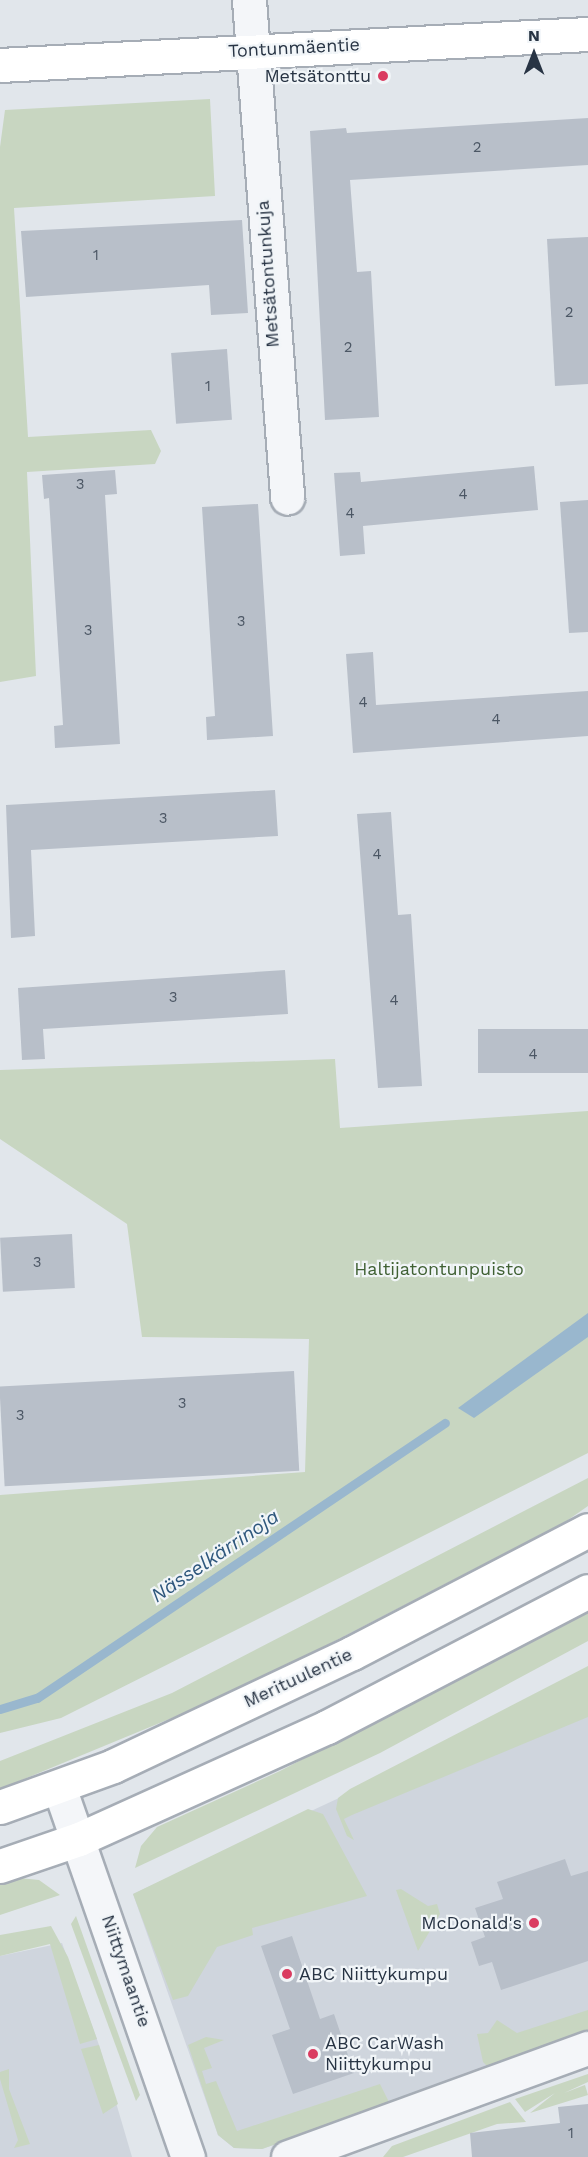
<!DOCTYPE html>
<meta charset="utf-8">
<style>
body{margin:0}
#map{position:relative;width:588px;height:2157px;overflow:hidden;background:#e1e6eb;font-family:"Work Sans",sans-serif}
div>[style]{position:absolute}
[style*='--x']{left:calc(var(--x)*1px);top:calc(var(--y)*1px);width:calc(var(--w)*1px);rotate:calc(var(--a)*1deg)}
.built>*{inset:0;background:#cfd5dd}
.green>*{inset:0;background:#c8d6c1}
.water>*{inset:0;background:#99b7ce}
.stream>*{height:9px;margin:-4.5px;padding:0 4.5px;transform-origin:4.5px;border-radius:4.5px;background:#99b7ce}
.building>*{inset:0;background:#b8bfc9;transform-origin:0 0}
.roads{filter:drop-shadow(2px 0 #a6adb6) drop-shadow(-2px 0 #a6adb6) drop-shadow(0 2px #a6adb6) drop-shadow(0 -2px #a6adb6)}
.street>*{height:33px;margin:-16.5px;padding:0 16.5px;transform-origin:16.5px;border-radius:16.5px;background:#f4f6f9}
.secondary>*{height:33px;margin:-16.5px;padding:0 16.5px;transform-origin:16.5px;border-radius:16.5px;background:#fff}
.primary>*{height:33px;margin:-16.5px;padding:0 16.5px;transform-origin:16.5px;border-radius:16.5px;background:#fff}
.dots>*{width:16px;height:16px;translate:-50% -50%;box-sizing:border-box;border:3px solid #f1f5f8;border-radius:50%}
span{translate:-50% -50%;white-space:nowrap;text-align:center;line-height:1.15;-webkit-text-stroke:4.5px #f1f5f8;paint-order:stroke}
.number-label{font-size:15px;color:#4c5765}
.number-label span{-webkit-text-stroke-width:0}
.street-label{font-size:18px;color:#283444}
.poi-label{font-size:18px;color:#283444}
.right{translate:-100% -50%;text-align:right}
.left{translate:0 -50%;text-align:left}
.park-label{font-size:18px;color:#406134}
.water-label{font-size:20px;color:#2e577c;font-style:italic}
.north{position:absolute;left:504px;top:24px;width:60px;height:60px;-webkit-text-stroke:4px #f1f5f8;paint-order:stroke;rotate:0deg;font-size:16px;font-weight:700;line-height:24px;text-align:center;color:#283444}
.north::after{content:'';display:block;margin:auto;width:21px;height:27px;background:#283444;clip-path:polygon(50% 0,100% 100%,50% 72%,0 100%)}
</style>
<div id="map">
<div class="built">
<i style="clip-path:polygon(588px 1682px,588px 2032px,262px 2149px,234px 2148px,218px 2135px,133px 1894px)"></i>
<i style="clip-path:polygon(62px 1943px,99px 2045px,132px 2157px,0 2157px,0 1956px)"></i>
</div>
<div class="green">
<i style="clip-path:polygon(210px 99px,215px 196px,14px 208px,28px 437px,151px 430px,161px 451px,155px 464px,27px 472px,36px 676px,0 682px,0 147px,5px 110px)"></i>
<i style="clip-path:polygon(335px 1059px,340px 1128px,588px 1111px,588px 1453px,61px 1718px,0 1733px,0 1495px,305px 1472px,309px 1339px,142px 1337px,127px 1224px,0 1139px,0 1070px)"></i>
<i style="clip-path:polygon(588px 1478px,588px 1506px,565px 1522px,242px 1689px,0 1789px,0 1761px,172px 1693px)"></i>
<i style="clip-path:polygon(588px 1610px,588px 1641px,380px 1753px,135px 1868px,141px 1846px,157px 1827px,280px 1771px)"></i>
<i style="clip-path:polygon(588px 1666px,588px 1717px,352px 1815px,344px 1819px,354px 1840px,347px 1836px,336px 1809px,338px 1798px,350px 1789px)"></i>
<i style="clip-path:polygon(308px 1809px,323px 1814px,367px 1896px,252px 1928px,253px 1935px,217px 1947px,188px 1996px,173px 2000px,133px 1894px)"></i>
<i style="clip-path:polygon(19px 1878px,39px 1880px,60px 1895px,0 1915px,0 1883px)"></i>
<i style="clip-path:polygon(401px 1889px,428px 1906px,437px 1904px,440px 1914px,418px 1951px,396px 1890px)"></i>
<i style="clip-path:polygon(76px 1916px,140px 2095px,136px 2101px,71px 1924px)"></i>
<i style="clip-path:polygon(51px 1926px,68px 1957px,97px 2039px,80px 2044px,50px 1944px,0 1956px,0 1935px)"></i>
<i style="clip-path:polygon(588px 2010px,588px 2035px,491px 2070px,483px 2062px,477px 2034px,488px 2033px,497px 2020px,517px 2033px)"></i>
<i style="clip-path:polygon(206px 2037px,224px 2040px,204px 2048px,212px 2068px,202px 2071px,206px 2084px,216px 2081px,237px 2131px,380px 2084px,390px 2104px,262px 2149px,234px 2148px,218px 2135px,188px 2045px)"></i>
<i style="clip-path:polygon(99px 2045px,118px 2104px,103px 2114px,81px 2049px)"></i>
<i style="clip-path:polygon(9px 2069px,9px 2089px,30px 2144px,14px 2148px,18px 2140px,0 2079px,0 2072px)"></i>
<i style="clip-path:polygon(588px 2074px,588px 2082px,564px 2093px,585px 2085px,588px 2095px,530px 2113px,555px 2093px,525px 2112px,515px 2099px)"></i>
<i style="clip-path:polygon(510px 2102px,526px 2122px,497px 2124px,403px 2157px,383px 2157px,392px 2146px)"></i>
</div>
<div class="water">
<i style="clip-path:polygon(588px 1313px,588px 1337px,474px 1418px,458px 1408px)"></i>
</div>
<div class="stream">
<i style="--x:0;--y:1709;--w:39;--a:-17"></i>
<i style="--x:37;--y:1698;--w:492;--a:-34"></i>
</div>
<div class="building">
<i style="clip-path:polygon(588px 118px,588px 165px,350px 180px,357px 272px,371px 271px,379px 417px,325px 420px,310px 131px,346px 128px,347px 133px)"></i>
<i style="clip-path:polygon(242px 220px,248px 313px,211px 315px,209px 285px,26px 297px,21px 231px)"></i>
<i style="clip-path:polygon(588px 237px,588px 384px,555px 386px,547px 239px)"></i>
<i style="left:227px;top:349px;width:71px;height:56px;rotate:86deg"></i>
<i style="clip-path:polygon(534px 466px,538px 510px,363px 526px,365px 554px,340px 556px,334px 473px,360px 472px,361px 482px)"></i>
<i style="clip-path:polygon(115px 470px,117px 494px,105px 495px,120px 744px,55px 748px,54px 726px,63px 725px,49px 498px,44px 499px,42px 475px)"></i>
<i style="clip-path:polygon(588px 500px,588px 632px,569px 633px,560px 502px)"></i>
<i style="clip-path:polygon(258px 504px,273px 736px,207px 740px,206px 717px,215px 716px,202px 507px)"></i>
<i style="clip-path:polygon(373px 652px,376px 705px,588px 691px,588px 736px,353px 753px,346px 654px)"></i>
<i style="clip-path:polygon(275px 790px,278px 836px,31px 850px,35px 936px,11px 938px,6px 805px)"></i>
<i style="clip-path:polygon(391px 812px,398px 915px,411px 914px,422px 1086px,378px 1088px,357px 814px)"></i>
<i style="clip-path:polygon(285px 970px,288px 1014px,43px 1029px,45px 1059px,22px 1060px,18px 988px)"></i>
<i style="left:588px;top:1029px;width:44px;height:110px;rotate:90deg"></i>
<i style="left:72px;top:1234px;width:54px;height:72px;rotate:87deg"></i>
<i style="left:294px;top:1371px;width:100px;height:295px;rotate:87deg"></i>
<i style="clip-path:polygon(565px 1859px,571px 1876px,588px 1871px,588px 1961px,501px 1990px,492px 1962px,479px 1966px,471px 1942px,485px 1937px,475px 1908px,503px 1899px,497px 1882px)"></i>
<i style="clip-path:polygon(292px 1936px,320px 2019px,334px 2014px,354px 2073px,293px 2094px,272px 2035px,290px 2029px,261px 1946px)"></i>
<i style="clip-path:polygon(588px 2104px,588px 2157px,472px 2157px,470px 2133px,560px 2123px,558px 2107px)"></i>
</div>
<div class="roads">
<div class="street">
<i style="--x:249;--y:0;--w:499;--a:85.6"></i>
<i style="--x:59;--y:1787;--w:392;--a:70.8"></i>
<i style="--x:288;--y:2157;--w:319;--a:-20"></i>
</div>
<div class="secondary">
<i style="--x:0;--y:65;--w:589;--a:-3.02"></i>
</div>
<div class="primary">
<i style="--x:0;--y:1807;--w:120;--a:-19.9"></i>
<i style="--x:113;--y:1766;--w:264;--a:-25.3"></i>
<i style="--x:352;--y:1653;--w:266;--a:-27.5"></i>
<i style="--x:0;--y:1866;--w:83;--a:-18.9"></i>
<i style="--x:79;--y:1839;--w:272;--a:-24.3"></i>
<i style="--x:327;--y:1727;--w:294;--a:-27.5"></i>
</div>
</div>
<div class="dots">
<i style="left:383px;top:76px;background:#da3c61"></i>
<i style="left:534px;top:1923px;background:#da3c61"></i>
<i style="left:287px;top:1974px;background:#da3c61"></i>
<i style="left:313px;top:2054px;background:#da3c61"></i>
</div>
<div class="number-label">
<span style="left:477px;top:148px">2</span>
<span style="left:96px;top:256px">1</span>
<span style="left:569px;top:313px">2</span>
<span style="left:348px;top:348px">2</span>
<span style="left:208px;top:387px">1</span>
<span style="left:80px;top:485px">3</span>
<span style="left:463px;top:495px">4</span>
<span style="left:350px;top:514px">4</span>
<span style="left:241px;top:622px">3</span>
<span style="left:88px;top:631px">3</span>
<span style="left:363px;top:703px">4</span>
<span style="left:496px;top:720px">4</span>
<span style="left:163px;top:819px">3</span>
<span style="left:377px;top:855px">4</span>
<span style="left:173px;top:998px">3</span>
<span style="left:394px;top:1001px">4</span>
<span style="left:533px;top:1055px">4</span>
<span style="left:37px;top:1263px">3</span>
<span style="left:182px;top:1404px">3</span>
<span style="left:20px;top:1416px">3</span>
<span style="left:571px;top:2134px">1</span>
</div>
<div class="street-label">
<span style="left:294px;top:48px;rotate:-3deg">Tontunmäentie</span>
<span style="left:268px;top:274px;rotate:-94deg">Metsätontunkuja</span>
<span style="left:298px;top:1678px;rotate:-25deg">Merituulentie</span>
<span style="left:126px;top:1971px;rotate:71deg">Niittymaantie</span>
</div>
<div class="poi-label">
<span class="right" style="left:371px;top:76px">Metsätonttu</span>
<span class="right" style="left:522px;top:1923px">McDonald's</span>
<span class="left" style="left:299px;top:1974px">ABC Niittykumpu</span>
<span class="left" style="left:325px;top:2054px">ABC CarWash<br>Niittykumpu</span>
</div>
<div class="park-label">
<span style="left:439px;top:1269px">Haltijatontunpuisto</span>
</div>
<div class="water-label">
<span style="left:215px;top:1556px;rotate:-34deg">Nässelkärrinoja</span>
</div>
<div class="north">N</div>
</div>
